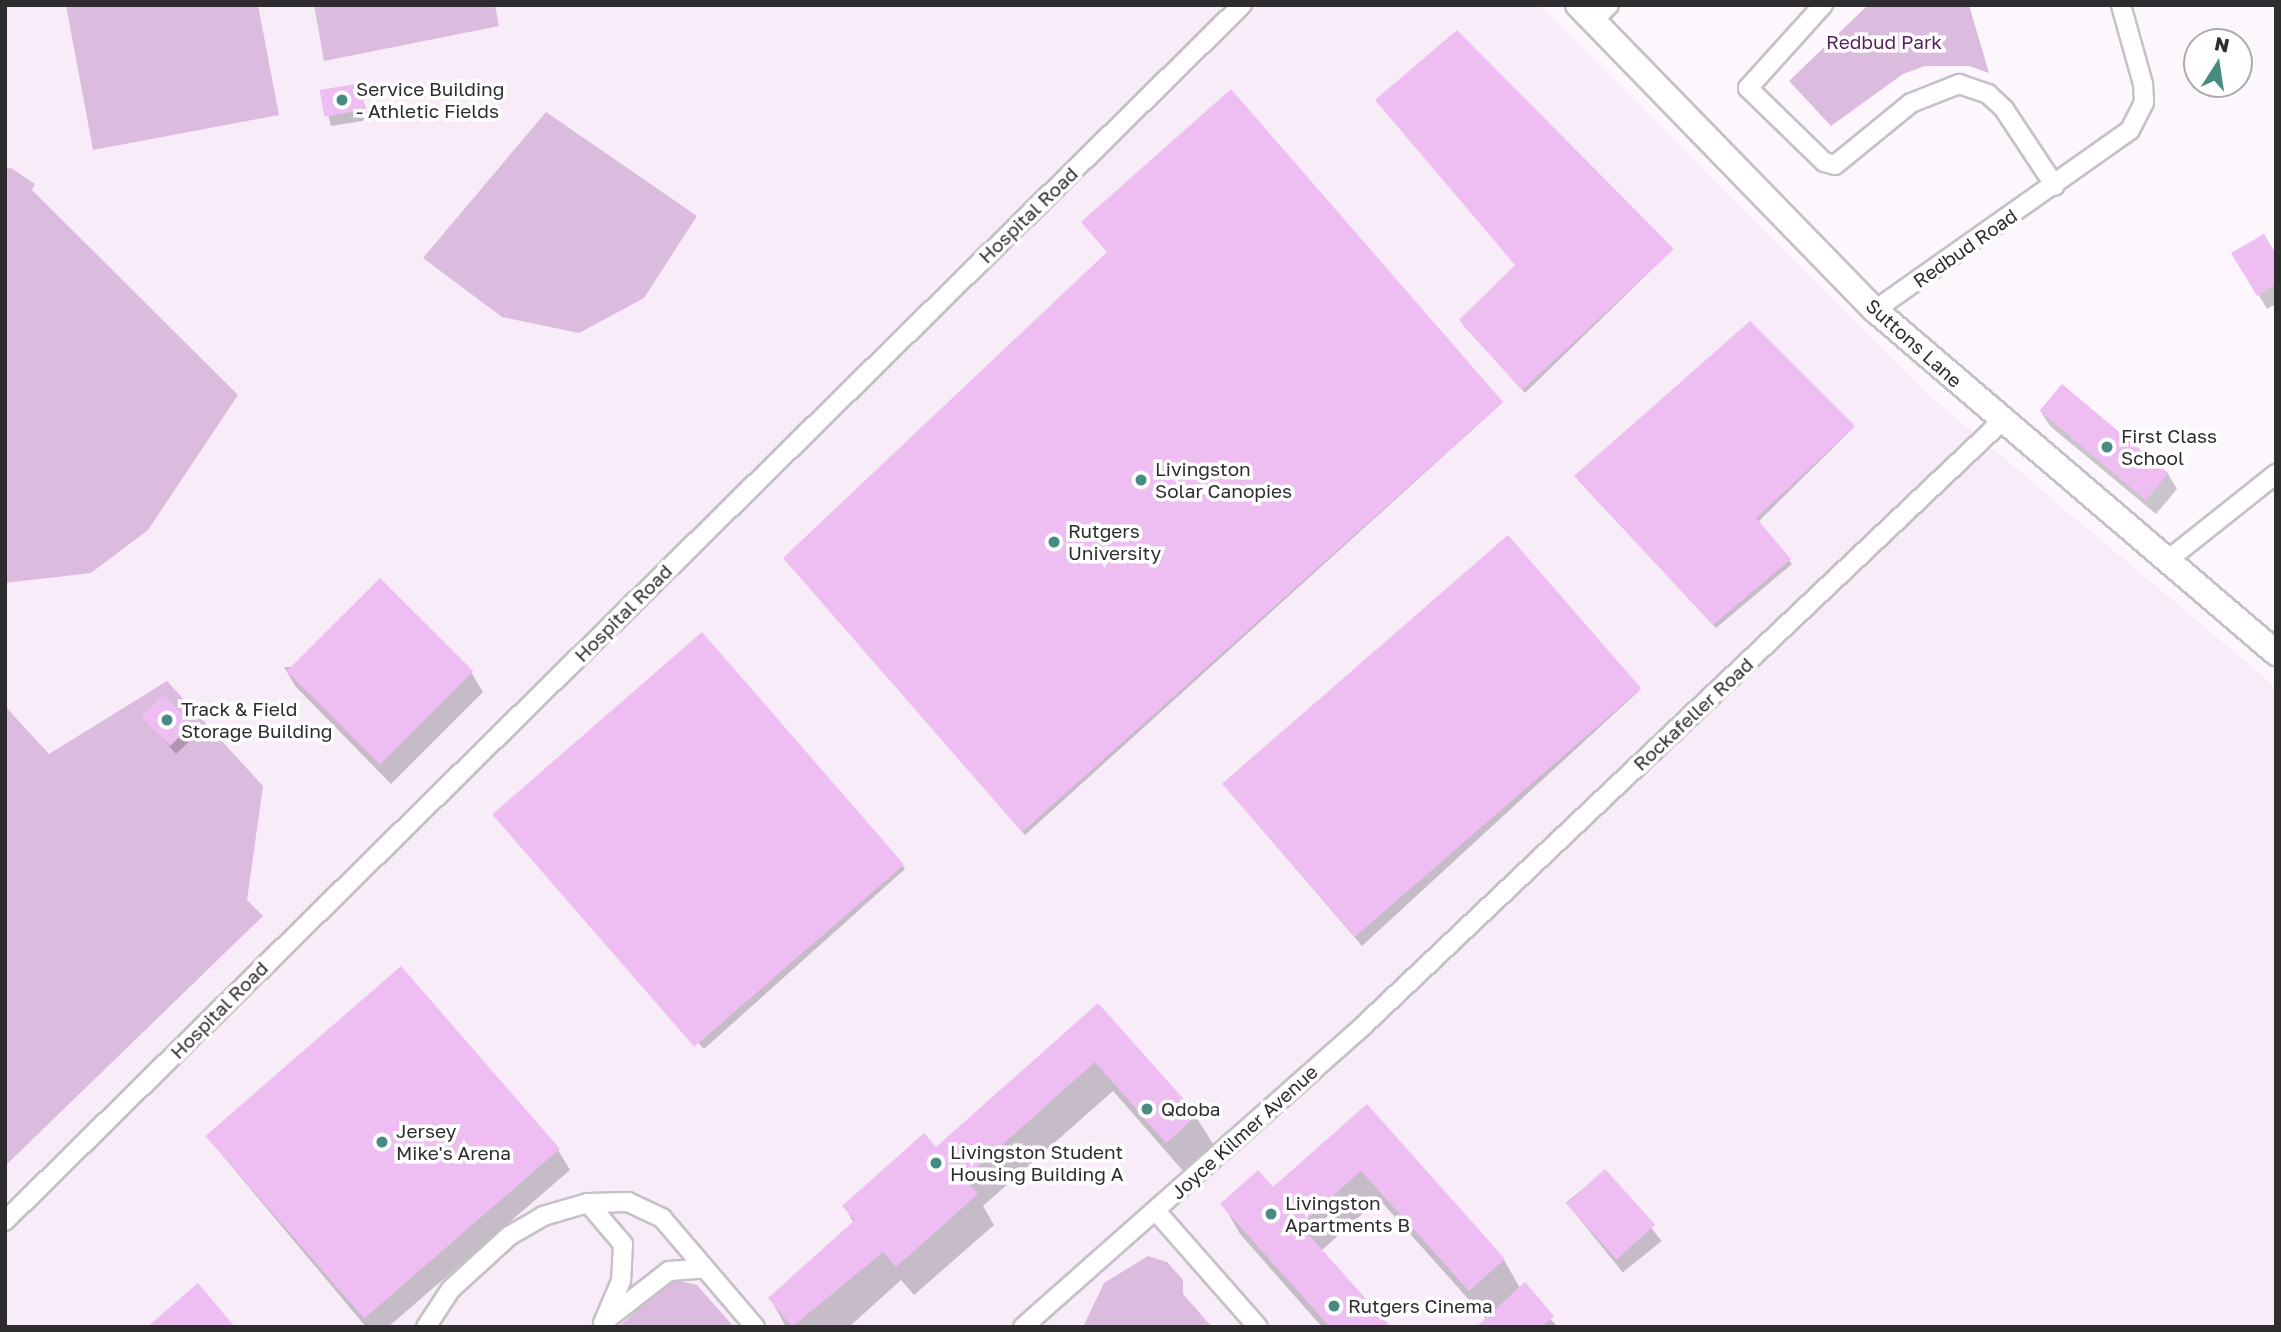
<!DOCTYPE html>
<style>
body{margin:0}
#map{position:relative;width:2281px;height:1332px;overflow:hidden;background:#fdf7fd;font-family:"Golos Text",sans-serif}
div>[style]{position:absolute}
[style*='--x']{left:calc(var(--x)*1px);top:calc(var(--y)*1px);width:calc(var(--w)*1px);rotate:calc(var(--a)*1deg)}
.built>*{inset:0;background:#f8ecf9}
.green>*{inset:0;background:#dbbcde}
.shadow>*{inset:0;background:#0003;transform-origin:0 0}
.building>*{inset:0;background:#eebef3;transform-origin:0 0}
.roads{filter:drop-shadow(2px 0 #c6c1c7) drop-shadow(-2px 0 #c6c1c7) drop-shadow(0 2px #c6c1c7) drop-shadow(0 -2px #c6c1c7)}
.street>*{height:18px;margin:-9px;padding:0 9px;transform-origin:9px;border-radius:9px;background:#fff}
.secondary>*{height:24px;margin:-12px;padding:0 12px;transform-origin:12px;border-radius:12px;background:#fff}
.dots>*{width:19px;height:19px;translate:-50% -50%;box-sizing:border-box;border:4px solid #fff;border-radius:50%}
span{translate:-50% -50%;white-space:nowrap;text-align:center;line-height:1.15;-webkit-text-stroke:7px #fff;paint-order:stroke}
.park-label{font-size:19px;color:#561e5d}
.poi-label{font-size:19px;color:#2e2c2e}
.left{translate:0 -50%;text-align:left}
.street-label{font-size:19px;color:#2e2c2e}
.frame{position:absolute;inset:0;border:7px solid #2e2c2e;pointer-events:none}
.north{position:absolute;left:2183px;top:28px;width:70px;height:70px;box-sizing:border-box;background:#fff;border:2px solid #ababab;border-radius:50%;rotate:12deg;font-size:19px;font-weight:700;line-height:28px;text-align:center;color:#2e2c2e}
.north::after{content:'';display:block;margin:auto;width:24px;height:32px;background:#478c82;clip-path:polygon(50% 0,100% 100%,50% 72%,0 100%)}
</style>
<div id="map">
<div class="built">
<i style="clip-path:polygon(5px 5px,1540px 5px,1931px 397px,2276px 687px,2276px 1327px,5px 1327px)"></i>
</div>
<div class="green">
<i style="clip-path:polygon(66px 5px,258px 5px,279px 115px,93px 150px)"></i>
<i style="clip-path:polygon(314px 5px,495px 5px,499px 26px,324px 61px)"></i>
<i style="clip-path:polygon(1868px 5px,1969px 5px,1989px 73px,1969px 66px,1925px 66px,1903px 74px,1831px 126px,1789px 81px)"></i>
<i style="clip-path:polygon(546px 112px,697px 216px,644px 298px,579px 333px,502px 317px,423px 258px)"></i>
<i style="clip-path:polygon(11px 168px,35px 184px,32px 190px,238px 395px,148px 530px,91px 573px,5px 583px,5px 169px)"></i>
<i style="clip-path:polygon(167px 681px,263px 786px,247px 900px,263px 916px,5px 1166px,5px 706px,49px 754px)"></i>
<i style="clip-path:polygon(1148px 1256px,1167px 1262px,1183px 1280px,1183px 1294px,1212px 1327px,1083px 1327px,1104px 1283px)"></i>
<i style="clip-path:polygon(681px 1281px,697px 1285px,734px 1327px,618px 1327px,669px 1283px)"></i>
</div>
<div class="shadow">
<i style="clip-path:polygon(359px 85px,369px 120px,331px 126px,322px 91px)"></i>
<i style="clip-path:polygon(1672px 250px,1525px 393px,1463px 325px,1516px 266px)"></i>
<i style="clip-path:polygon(2234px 254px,2276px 257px,2276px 304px,2267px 309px)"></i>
<i style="clip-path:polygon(1502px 403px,1025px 835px,788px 563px)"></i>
<i style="clip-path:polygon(2041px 412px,2168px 474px,2177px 489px,2156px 514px,2050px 426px)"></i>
<i style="clip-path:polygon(1854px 427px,1757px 523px,1792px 564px,1716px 628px,1578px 480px)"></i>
<i style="clip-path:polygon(284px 667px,471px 672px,483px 692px,391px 784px,296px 687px)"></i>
<i style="clip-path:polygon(1640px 690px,1362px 946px,1229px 791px)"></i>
<i style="clip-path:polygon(144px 717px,191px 725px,196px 735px,176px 754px)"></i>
<i style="clip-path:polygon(498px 820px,902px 865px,905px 869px,704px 1049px)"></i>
<i style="clip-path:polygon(1098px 1006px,1195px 1115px,1213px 1144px,1184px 1172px,1113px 1091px,983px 1206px,994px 1225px,914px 1295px,901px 1280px,849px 1327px,786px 1327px,770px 1298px,854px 1223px,844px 1206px,936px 1150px)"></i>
<i style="clip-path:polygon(1367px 1106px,1504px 1260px,1520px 1288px,1558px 1327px,1478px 1327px,1486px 1319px,1379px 1199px,1321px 1251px,1389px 1327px,1322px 1327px,1240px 1234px,1223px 1204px,1273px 1190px)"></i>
<i style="clip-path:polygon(207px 1137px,558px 1150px,570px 1170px,388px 1327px,366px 1327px)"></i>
<i style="left:1605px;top:1171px;width:90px;height:50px;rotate:51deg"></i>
</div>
<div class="building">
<i style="clip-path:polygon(1457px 30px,1674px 249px,1522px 390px,1459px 320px,1515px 265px,1375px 100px)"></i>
<i style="left:360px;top:83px;width:27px;height:41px;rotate:80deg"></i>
<i style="clip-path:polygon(1231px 89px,1503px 402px,1022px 832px,783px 558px,1107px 252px,1081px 222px)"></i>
<i style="clip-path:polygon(2264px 234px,2276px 254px,2276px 284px,2257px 296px,2231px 253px)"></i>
<i style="clip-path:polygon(1750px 321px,1855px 426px,1756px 518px,1791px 559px,1713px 625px,1574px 476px)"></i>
<i style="left:2062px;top:384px;width:139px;height:35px;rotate:40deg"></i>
<i style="left:1508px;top:535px;width:203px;height:379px;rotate:49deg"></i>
<i style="left:380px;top:578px;width:132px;height:132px;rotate:45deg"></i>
<i style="left:702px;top:632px;width:308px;height:278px;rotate:49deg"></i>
<i style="left:163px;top:695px;width:41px;height:31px;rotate:45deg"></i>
<i style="left:401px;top:966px;width:242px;height:259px;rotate:49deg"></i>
<i style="clip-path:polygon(1098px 1003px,1197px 1114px,1183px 1128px,1166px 1143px,1095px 1062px,964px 1179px,978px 1194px,896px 1267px,883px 1252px,792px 1327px,768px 1298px,855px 1220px,842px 1206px,924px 1133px,936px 1147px)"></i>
<i style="clip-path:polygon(1367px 1104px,1505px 1259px,1469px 1291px,1361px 1171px,1300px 1225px,1391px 1327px,1330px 1327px,1220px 1204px,1258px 1170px,1273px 1187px)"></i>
<i style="left:1605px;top:1169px;width:75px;height:52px;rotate:48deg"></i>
<i style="clip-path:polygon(1525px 1282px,1554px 1316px,1542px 1327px,1476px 1327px)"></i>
<i style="clip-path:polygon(198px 1283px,235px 1327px,147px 1327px)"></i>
</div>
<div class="roads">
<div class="street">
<i style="--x:1823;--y:5;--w:112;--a:132.1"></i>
<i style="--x:1748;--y:88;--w:106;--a:44.2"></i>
<i style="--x:1824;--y:162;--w:11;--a:15"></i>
<i style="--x:1835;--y:165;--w:98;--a:-39.2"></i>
<i style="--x:1911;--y:103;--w:52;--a:-21.6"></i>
<i style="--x:1959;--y:84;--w:31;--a:19"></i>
<i style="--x:1988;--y:94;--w:22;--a:43"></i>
<i style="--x:2004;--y:109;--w:92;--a:56.5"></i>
<i style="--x:1594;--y:20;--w:21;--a:-45"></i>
<i style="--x:1875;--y:310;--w:312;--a:-35.2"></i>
<i style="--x:2130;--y:130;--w:31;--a:-63"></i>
<i style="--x:2144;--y:102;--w:18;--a:-93"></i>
<i style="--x:2143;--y:84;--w:82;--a:-105.6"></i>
<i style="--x:2169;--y:559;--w:137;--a:-38.5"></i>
<i style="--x:588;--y:1203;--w:54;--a:49.5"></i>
<i style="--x:623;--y:1244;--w:37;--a:93"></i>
<i style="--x:621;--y:1281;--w:46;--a:113.2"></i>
<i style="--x:1156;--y:1211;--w:154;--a:48.7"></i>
<i style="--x:5;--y:1221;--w:1735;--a:-44.51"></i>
<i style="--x:606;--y:1320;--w:80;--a:-37.9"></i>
<i style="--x:669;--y:1271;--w:31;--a:-4"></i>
<i style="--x:426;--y:1327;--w:45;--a:-56.7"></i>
<i style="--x:451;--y:1289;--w:79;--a:-42.4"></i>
<i style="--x:509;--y:1236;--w:39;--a:-30"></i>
<i style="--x:543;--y:1216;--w:47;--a:-16.1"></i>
<i style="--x:588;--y:1203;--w:40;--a:-1.4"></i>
<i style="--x:628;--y:1202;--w:38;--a:25"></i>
<i style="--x:662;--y:1218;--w:143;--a:49.5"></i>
<i style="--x:1023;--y:1327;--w:456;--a:-41.5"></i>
<i style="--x:1364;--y:1025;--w:879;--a:-43.43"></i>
</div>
<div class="secondary">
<i style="--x:1578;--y:5;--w:426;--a:45.8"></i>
<i style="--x:1875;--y:310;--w:528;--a:40.54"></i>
</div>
</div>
<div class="dots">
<i style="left:342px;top:100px;background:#478c82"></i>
<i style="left:2107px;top:447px;background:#478c82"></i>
<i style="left:1141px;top:480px;background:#478c82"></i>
<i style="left:1054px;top:542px;background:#478c82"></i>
<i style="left:167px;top:720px;background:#478c82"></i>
<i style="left:1147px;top:1109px;background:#478c82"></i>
<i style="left:382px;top:1142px;background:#478c82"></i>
<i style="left:936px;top:1163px;background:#478c82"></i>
<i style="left:1271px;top:1214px;background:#478c82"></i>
<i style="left:1334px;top:1306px;background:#478c82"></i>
</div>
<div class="park-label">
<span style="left:1884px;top:42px">Redbud Park</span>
</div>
<div class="poi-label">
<span class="left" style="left:356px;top:100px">Service Building<br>- Athletic Fields</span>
<span class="left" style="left:2121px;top:447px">First Class<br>School</span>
<span class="left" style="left:1155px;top:480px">Livingston<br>Solar Canopies</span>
<span class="left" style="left:1068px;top:542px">Rutgers<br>University</span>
<span class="left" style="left:181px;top:720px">Track &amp; Field<br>Storage Building</span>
<span class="left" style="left:1161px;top:1109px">Qdoba</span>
<span class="left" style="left:396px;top:1142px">Jersey<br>Mike's Arena</span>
<span class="left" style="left:950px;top:1163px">Livingston Student<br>Housing Building A</span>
<span class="left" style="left:1285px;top:1214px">Livingston<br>Apartments B</span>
<span class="left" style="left:1348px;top:1306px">Rutgers Cinema</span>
</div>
<div class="street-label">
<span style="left:1028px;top:215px;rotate:-44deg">Hospital Road</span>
<span style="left:1965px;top:248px;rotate:-35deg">Redbud Road</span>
<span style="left:1914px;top:343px;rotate:42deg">Suttons Lane</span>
<span style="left:623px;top:613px;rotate:-45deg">Hospital Road</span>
<span style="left:1693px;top:714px;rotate:-43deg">Rockafeller Road</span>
<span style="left:219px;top:1010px;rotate:-45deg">Hospital Road</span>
<span style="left:1244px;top:1132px;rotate:-42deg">Joyce Kilmer Avenue</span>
</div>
<div class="frame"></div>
<div class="north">N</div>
</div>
